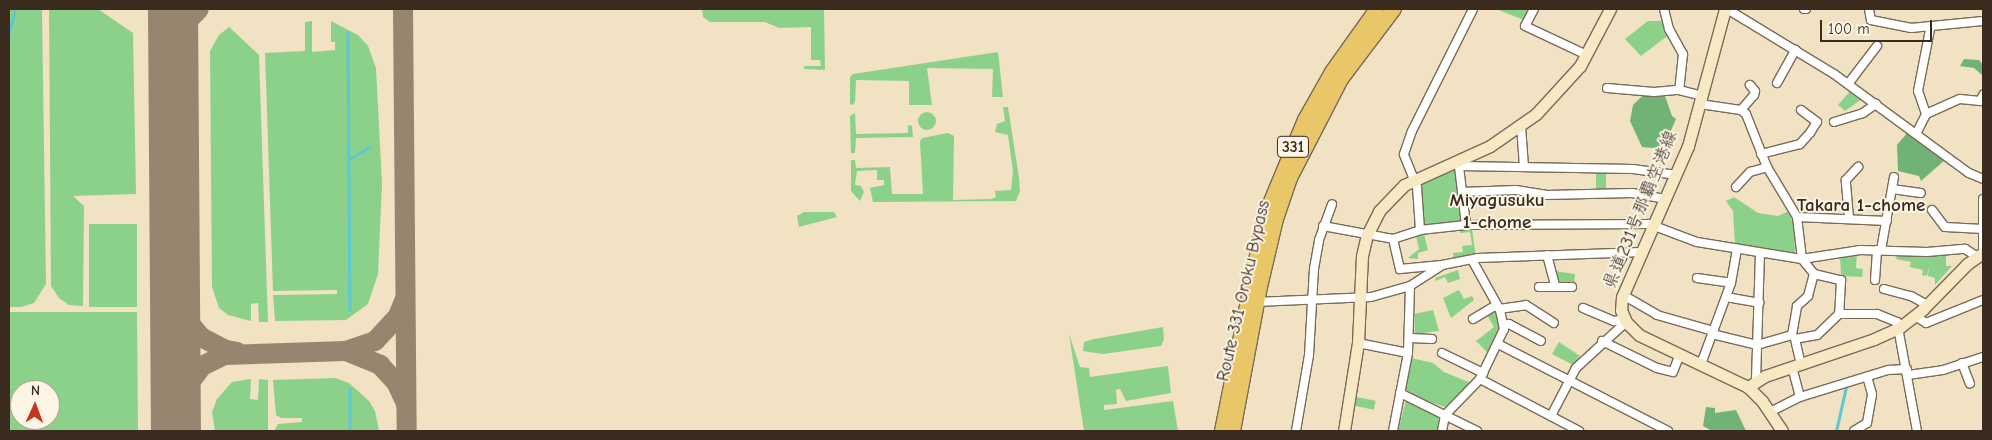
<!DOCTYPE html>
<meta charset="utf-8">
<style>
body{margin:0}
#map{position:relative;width:1992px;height:440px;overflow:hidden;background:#f0e2c3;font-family:"Comic Neue","Klee One",sans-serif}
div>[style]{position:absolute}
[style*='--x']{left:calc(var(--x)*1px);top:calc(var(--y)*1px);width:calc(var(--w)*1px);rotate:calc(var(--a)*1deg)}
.green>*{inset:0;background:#8cd18a;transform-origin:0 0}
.round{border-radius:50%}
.forest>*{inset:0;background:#71b376}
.stream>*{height:2.5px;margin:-1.25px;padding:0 1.25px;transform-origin:1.25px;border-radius:1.25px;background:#5bc8d3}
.taxiway>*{height:20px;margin:-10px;padding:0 10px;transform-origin:10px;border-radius:10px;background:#968670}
.runway>*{height:50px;margin:-25px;padding:0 25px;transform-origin:25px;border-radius:25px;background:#968670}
.roads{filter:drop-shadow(1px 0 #7a6a58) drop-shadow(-1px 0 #7a6a58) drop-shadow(0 1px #7a6a58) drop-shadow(0 -1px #7a6a58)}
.street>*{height:8px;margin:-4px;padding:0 4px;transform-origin:4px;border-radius:4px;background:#fff}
.secondary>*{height:11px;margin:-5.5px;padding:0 5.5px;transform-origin:5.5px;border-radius:5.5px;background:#f6e9c3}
.highway>*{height:14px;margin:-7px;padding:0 7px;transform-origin:7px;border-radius:7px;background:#e9c769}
span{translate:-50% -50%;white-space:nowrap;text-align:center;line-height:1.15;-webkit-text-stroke:4px #fcf5e5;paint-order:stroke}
.shield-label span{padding:1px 4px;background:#fcf5e5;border:1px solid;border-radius:4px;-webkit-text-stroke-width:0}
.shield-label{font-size:16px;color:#3b2a1e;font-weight:700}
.street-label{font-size:18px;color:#3b2a1e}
.neighbourhood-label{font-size:19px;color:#3b2a1e;font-weight:700}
.frame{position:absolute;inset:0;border:10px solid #3b2a1e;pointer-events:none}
.north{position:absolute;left:10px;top:380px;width:50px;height:50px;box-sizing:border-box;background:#fcf5e5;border:1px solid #afa495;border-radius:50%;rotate:2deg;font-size:14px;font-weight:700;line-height:20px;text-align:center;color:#3b2a1e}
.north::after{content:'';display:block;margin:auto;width:18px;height:22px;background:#c8321e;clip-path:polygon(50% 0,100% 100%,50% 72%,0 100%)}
.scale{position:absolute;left:1820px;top:20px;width:112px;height:22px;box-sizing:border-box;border:2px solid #3b2a1e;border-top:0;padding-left:6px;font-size:15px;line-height:18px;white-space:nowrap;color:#3b2a1e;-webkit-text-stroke:4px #fcf5e5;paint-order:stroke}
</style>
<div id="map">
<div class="green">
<i style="clip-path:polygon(9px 9px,42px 9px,46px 284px,34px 303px,21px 307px,9px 307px)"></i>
<i style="clip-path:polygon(49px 9px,98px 9px,133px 33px,136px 194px,73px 196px,84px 206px,83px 306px,69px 305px,59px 298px,51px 286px)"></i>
<i style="clip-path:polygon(702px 9px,824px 9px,825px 70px,804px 69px,804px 66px,821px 66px,820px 60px,811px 60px,811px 27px,779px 28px,765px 22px,710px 22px,703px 17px)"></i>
<i style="clip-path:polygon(1496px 9px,1528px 9px,1524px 20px)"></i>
<i style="clip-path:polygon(312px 21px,312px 52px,335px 50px,335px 42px,331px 42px,331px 21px,358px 35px,368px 46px,376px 68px,382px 184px,378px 274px,368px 304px,346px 320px,275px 321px,273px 295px,337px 294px,337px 290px,273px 291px,265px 53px,305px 51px,305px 22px)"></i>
<i style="clip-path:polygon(1648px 21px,1663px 21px,1670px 34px,1641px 56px,1625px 39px)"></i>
<i style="clip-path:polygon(229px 27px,259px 55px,268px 322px,259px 322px,258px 303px,251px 304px,251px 321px,228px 315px,219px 308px,212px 287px,210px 51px,219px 35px)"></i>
<i style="clip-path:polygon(998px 52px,1003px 97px,992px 97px,993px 69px,927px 68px,932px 105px,909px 105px,909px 81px,856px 80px,855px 102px,853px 105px,850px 104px,850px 77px,853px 74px)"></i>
<i style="clip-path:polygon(1851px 90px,1862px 99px,1845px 111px,1838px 105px)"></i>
<i style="clip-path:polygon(1003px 107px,1008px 107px,1019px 178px,1020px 191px,1016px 201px,873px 202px,870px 188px,884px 185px,884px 180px,877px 180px,877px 170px,857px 171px,855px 185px,861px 186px,864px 192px,860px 201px,851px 191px,851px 160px,855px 160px,856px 168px,890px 167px,892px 194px,923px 194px,920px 141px,922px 138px,948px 133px,954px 136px,953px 200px,991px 199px,996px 197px,995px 191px,1011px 190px,1013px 171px,1008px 135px,995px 132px,997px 124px,1005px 121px)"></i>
<i class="round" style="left:918px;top:112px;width:18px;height:18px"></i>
<i style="clip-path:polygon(855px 113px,856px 134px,908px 133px,908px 125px,912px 126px,913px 137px,856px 138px,855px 153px,851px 153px,850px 116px)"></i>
<i style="clip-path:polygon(1457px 167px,1462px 220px,1428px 227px,1422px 223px,1419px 186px)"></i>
<i style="left:1596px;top:173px;width:10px;height:19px"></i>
<i style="clip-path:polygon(1734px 197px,1758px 213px,1778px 216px,1789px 211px,1794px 227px,1795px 254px,1735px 245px,1733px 211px,1726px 201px)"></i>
<i style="clip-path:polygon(804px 212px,834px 212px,837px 217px,799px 227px,797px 216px)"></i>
<i style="left:137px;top:224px;width:83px;height:48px;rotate:90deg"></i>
<i style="clip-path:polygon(1472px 229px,1476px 257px,1454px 261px,1453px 253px,1463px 252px,1462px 246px,1472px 245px,1470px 232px,1460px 233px,1460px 231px)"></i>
<i style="clip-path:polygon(1424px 234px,1428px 250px,1418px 253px,1418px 259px,1408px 258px,1419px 249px,1416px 236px)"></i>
<i style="clip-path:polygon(1857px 253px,1856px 268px,1863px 269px,1862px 277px,1841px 276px,1840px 256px)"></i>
<i style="clip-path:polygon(1897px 255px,1946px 255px,1946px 266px,1952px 266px,1935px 285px,1935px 278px,1928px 276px,1929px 266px,1927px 276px,1922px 275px,1923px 270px,1910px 267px,1911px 262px,1896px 259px)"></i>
<i style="clip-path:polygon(1458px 270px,1460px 279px,1448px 283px,1445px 277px,1436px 281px,1435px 278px)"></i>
<i style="clip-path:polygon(1554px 271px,1575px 274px,1574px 286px,1557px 284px)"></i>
<i style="clip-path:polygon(1459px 290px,1464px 299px,1472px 296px,1474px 300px,1451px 318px,1443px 298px)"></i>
<i style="clip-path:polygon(1496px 309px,1501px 328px,1488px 353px,1476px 341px,1494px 327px,1487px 315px)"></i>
<i style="clip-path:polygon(1433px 310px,1439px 331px,1415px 334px,1414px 314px)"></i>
<i style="clip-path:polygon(evenodd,9px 312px,137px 312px,138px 431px,9px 431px,9px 312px,20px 390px,50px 390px,50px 420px,20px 420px,20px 390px)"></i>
<i style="clip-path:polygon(1163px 327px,1164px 339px,1161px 346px,1103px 354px,1083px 351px,1084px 342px,1094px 339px)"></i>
<i style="clip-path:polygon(1069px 334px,1080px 367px,1089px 368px,1090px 377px,1168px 366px,1171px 393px,1126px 401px,1120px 389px,1116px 390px,1117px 404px,1104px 405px,1104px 410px,1173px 401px,1178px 431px,1084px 431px)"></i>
<i style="clip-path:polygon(1559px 342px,1580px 356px,1573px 365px,1552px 354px)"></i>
<i style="clip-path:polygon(1411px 358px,1433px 363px,1444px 372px,1471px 383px,1445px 407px,1424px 400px,1405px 389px)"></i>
<i style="clip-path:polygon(335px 378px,349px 383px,369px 401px,375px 411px,379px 431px,274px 431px,278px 424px,302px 422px,302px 418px,281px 418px,276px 415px,273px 380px)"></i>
<i style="clip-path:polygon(251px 379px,250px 399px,258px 400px,259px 379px,268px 380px,268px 431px,215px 431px,212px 412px,217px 399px,232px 382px)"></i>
<i style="left:1356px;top:397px;width:20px;height:9px;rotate:11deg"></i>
<i style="clip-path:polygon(1406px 400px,1439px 416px,1438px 431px,1398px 431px)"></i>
</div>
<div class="forest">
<i style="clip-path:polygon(1964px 59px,1979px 60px,1983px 65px,1983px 76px,1974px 68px,1960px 66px)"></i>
<i style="clip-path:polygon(1643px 95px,1665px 96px,1672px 116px,1676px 119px,1663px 149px,1642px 147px,1630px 121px,1633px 105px)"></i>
<i style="clip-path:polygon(1907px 133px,1945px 160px,1921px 181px,1919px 176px,1898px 171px,1897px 145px)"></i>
<i style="clip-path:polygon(1706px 407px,1715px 408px,1715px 413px,1736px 410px,1746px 431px,1712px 431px,1703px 426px)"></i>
</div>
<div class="stream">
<i style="--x:9;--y:33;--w:25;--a:-76"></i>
<i style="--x:348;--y:33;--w:277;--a:89.6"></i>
<i style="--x:349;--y:159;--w:24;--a:-30"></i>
<i style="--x:350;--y:389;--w:42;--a:90"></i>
<i style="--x:1836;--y:431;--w:45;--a:-77.2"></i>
</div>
<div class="taxiway">
<i style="--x:403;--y:9;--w:422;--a:89.5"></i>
<i style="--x:173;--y:36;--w:37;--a:-46"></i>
<i style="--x:175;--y:306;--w:40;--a:50"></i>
<i style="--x:201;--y:337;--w:27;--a:28"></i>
<i style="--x:225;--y:350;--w:12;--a:9"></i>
<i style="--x:346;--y:351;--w:37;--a:22"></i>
<i style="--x:380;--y:365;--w:23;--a:47"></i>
<i style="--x:396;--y:382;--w:23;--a:65"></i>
<i style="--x:176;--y:401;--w:44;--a:-53.4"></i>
<i style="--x:202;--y:366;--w:25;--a:-26"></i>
<i style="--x:225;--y:355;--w:121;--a:-1.9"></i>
<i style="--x:346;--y:351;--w:31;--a:-19"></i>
<i style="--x:375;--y:341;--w:34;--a:-47"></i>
<i style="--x:398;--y:316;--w:16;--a:-68"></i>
</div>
<div class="runway">
<i style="--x:173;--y:9;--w:422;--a:89.6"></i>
</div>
<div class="roads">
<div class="street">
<i style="--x:1534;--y:9;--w:19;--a:118"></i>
<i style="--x:1525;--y:26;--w:68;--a:25.1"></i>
<i style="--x:1664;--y:9;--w:21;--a:76"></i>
<i style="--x:1669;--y:29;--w:29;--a:61"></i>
<i style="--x:1683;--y:54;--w:36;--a:96"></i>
<i style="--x:1727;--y:9;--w:125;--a:31.3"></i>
<i style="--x:1834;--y:74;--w:167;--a:36.3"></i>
<i style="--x:1969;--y:173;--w:15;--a:23"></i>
<i style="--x:1804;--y:9;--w:2;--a:0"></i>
<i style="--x:1869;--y:9;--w:11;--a:80"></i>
<i style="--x:1871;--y:20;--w:41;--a:11.3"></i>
<i style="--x:1911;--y:28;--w:72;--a:-5.6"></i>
<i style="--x:1777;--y:83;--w:38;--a:-61"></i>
<i style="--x:1848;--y:84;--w:48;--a:-52.7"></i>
<i style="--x:1607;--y:88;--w:47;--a:4.9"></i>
<i style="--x:1654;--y:92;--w:25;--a:-5"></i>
<i style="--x:1679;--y:90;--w:25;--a:14"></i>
<i style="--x:1700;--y:104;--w:41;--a:8.3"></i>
<i style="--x:1741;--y:110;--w:6;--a:39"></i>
<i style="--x:1746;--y:114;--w:57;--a:68.4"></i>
<i style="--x:1767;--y:167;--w:58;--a:59"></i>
<i style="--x:1797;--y:217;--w:42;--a:83.2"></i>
<i style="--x:1802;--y:259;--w:19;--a:51"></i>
<i style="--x:1814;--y:274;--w:28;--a:13"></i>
<i style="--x:1841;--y:280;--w:34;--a:93"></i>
<i style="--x:1839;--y:314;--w:30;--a:136"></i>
<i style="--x:1817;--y:335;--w:22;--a:170"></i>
<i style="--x:1795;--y:339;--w:26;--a:77"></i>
<i style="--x:1741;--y:110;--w:20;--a:-49"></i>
<i style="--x:1754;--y:95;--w:4;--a:-76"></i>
<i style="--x:1755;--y:91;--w:8;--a:-130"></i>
<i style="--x:1926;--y:114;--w:37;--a:-24"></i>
<i style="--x:1960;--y:99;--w:20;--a:6"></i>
<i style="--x:1980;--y:101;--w:7;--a:-63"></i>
<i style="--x:1834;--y:122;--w:30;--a:-17"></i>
<i style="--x:1863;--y:113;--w:16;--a:-35"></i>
<i style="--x:1521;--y:126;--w:41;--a:85.8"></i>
<i style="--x:1916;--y:134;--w:22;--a:-63"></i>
<i style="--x:1926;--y:114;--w:24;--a:-109"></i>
<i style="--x:1918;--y:91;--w:63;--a:-79"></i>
<i style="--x:1761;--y:154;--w:40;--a:-14.4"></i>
<i style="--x:1800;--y:144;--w:15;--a:-48"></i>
<i style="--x:1810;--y:133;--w:13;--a:-58"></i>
<i style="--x:1817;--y:122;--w:20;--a:-143"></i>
<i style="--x:1736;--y:187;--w:21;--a:-47"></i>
<i style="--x:1750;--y:172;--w:18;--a:-16"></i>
<i style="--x:1892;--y:189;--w:29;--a:8"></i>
<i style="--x:1462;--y:192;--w:54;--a:-2.1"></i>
<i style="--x:1516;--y:190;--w:30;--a:9"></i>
<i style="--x:1546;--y:195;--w:86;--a:-1.3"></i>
<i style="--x:1632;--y:193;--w:35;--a:10"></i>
<i style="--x:1932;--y:210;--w:21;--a:53"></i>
<i style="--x:1945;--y:227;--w:38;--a:3"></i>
<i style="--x:1797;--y:217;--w:90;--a:2.5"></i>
<i style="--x:1849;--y:218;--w:38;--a:-95"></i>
<i style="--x:1846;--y:180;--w:18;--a:-47"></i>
<i style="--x:1466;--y:225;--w:59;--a:-96.8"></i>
<i style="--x:1459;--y:166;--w:174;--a:1"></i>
<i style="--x:1633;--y:169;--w:44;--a:7.8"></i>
<i style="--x:1323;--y:226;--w:71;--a:10.5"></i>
<i style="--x:1393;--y:239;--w:28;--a:-18"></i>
<i style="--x:1420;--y:230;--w:46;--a:-6.2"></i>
<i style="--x:1466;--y:225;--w:183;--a:-0.3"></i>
<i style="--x:1649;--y:224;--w:51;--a:20.6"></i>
<i style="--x:1697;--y:242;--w:106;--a:9.2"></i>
<i style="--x:1802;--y:259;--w:59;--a:-8.8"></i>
<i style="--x:1860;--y:250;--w:67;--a:1.7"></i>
<i style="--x:1927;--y:252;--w:38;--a:-5"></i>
<i style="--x:1965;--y:249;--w:13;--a:32"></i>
<i style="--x:1420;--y:230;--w:43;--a:-94"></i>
<i style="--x:1417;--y:187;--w:35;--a:-112"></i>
<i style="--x:1404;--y:154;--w:24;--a:-71"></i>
<i style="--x:1412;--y:131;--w:136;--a:-63.4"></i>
<i style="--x:1393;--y:239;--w:31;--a:77"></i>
<i style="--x:1400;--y:269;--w:42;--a:-5.4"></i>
<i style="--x:1881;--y:250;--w:74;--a:-79.9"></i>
<i style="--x:1983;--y:254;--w:55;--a:-90"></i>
<i style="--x:1547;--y:255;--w:31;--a:75"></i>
<i style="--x:1697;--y:278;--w:34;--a:8"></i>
<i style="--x:1875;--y:280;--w:30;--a:-86"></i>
<i style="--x:1539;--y:287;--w:33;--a:0"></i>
<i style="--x:1884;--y:289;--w:28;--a:15"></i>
<i style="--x:1911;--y:296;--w:18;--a:29"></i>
<i style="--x:1623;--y:295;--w:39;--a:30"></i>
<i style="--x:1657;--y:315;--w:58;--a:15.9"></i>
<i style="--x:1726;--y:297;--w:34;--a:10"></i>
<i style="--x:1256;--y:302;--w:115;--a:-2.5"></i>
<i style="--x:1371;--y:297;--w:41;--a:-15.8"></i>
<i style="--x:1410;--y:286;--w:38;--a:-33"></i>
<i style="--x:1442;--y:265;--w:37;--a:-11"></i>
<i style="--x:1478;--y:258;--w:164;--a:-2.1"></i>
<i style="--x:1583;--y:308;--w:34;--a:23"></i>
<i style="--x:1614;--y:321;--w:10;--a:-11"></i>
<i style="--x:1499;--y:309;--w:27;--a:-8"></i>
<i style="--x:1526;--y:305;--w:33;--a:33"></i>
<i style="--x:1839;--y:314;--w:38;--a:0"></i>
<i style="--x:1877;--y:314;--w:22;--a:22"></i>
<i style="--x:1897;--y:322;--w:111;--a:79.6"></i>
<i style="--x:1915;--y:316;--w:13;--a:32"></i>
<i style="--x:1926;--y:323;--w:61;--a:-22"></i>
<i style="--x:1473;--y:319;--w:27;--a:-31"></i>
<i style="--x:1504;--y:325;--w:5;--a:-11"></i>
<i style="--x:1509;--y:324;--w:36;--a:28"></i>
<i style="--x:1712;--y:334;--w:46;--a:13.7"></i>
<i style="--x:1757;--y:345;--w:36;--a:-16"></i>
<i style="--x:1792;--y:335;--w:29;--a:-80"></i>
<i style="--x:1797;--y:306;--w:15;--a:-42"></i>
<i style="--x:1808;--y:296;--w:23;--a:-75"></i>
<i style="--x:1411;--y:338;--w:21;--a:3"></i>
<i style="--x:1602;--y:341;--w:61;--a:26.1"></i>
<i style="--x:1657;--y:368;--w:16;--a:14"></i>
<i style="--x:1673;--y:372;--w:19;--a:-69"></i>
<i style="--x:1358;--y:343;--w:51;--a:11.3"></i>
<i style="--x:1408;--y:353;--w:79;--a:100.9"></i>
<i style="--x:1498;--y:344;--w:191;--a:27.1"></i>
<i style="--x:1408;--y:353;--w:67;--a:-88.3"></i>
<i style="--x:1442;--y:353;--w:46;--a:26"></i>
<i style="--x:1962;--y:363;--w:22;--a:69"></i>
<i style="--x:1701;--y:364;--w:86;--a:-69.7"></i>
<i style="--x:1731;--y:283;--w:35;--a:-80"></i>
<i style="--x:1792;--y:367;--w:31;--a:75"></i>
<i style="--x:1908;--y:375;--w:35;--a:-8"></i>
<i style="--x:1943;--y:370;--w:42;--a:-18"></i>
<i style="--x:1480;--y:379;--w:112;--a:27.7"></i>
<i style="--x:1756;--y:380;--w:126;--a:-88.2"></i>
<i style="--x:1400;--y:393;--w:86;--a:26.3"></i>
<i style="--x:1770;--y:412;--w:34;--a:-27"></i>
<i style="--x:1800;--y:397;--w:92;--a:-17.1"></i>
<i style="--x:1888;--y:370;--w:19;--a:-3"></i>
<i style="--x:1551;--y:416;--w:54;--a:-62.5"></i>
<i style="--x:1576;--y:368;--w:68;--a:-42.6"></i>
<i style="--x:1296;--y:431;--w:77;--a:-80.3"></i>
<i style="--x:1309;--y:355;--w:86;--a:-86.7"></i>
<i style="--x:1314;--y:269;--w:29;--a:-80"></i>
<i style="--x:1319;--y:240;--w:38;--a:-70"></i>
<i style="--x:1442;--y:431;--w:16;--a:-79"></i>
<i style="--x:1445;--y:415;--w:50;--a:-45.8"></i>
<i style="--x:1480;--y:379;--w:55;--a:-64.4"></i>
<i style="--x:1504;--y:329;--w:19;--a:-102"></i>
<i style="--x:1500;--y:310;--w:57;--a:-119.2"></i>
<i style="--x:1854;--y:431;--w:15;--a:-32"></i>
<i style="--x:1867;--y:423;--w:29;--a:-80"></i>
<i style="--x:1872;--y:394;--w:18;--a:-106"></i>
</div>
<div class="secondary">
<i style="--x:1725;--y:9;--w:142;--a:105.1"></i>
<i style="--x:1688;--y:146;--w:165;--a:113.6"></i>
<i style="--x:1622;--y:297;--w:13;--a:94"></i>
<i style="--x:1621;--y:310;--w:13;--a:67"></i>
<i style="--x:1626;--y:322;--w:18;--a:45"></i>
<i style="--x:1639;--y:335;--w:121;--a:25.5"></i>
<i style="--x:1748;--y:387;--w:20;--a:45"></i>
<i style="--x:1762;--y:401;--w:36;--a:56"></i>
<i style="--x:1748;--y:387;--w:20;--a:-33"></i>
<i style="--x:1765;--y:376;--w:115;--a:-18.7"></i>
<i style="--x:1874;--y:339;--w:27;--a:-24"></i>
<i style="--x:1899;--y:328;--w:31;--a:-38"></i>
<i style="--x:1923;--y:309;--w:63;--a:-45.6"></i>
<i style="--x:1967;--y:264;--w:19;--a:-35"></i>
<i style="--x:1344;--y:431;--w:89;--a:-81"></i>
<i style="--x:1358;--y:343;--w:87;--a:-87.4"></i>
<i style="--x:1362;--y:256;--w:22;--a:-77"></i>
<i style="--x:1367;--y:235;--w:27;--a:-63"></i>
<i style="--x:1379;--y:211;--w:36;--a:-46"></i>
<i style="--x:1404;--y:185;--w:94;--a:-24.4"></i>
<i style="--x:1490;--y:146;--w:56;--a:-34.8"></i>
<i style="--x:1536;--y:114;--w:65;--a:-47.5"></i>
<i style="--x:1580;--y:66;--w:64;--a:-62.2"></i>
</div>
<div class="highway">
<i style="--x:1222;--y:431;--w:219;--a:-78.7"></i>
<i style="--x:1265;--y:216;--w:104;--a:-67.4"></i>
<i style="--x:1305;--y:120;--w:55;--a:-60.6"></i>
<i style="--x:1332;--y:72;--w:77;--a:-54.5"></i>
<i style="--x:1233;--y:431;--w:147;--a:-79.4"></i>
<i style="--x:1260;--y:287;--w:70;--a:-76.8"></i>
<i style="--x:1276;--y:219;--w:43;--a:-71.1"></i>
<i style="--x:1290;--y:178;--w:111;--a:-62.7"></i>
<i style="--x:1341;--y:79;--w:88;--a:-52.9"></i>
</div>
</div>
<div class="shield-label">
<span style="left:1293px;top:147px">331</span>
</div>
<div class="street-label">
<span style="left:1641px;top:210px;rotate:-68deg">県道231号那覇空港線</span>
<span style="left:1244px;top:291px;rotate:-77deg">Route 331 Oroku Bypass</span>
</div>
<div class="neighbourhood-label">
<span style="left:1497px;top:212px">Miyagusuku<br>1-chome</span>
<span style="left:1861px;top:206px">Takara 1-chome</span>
</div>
<div class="frame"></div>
<div class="north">N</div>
<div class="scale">100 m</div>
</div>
